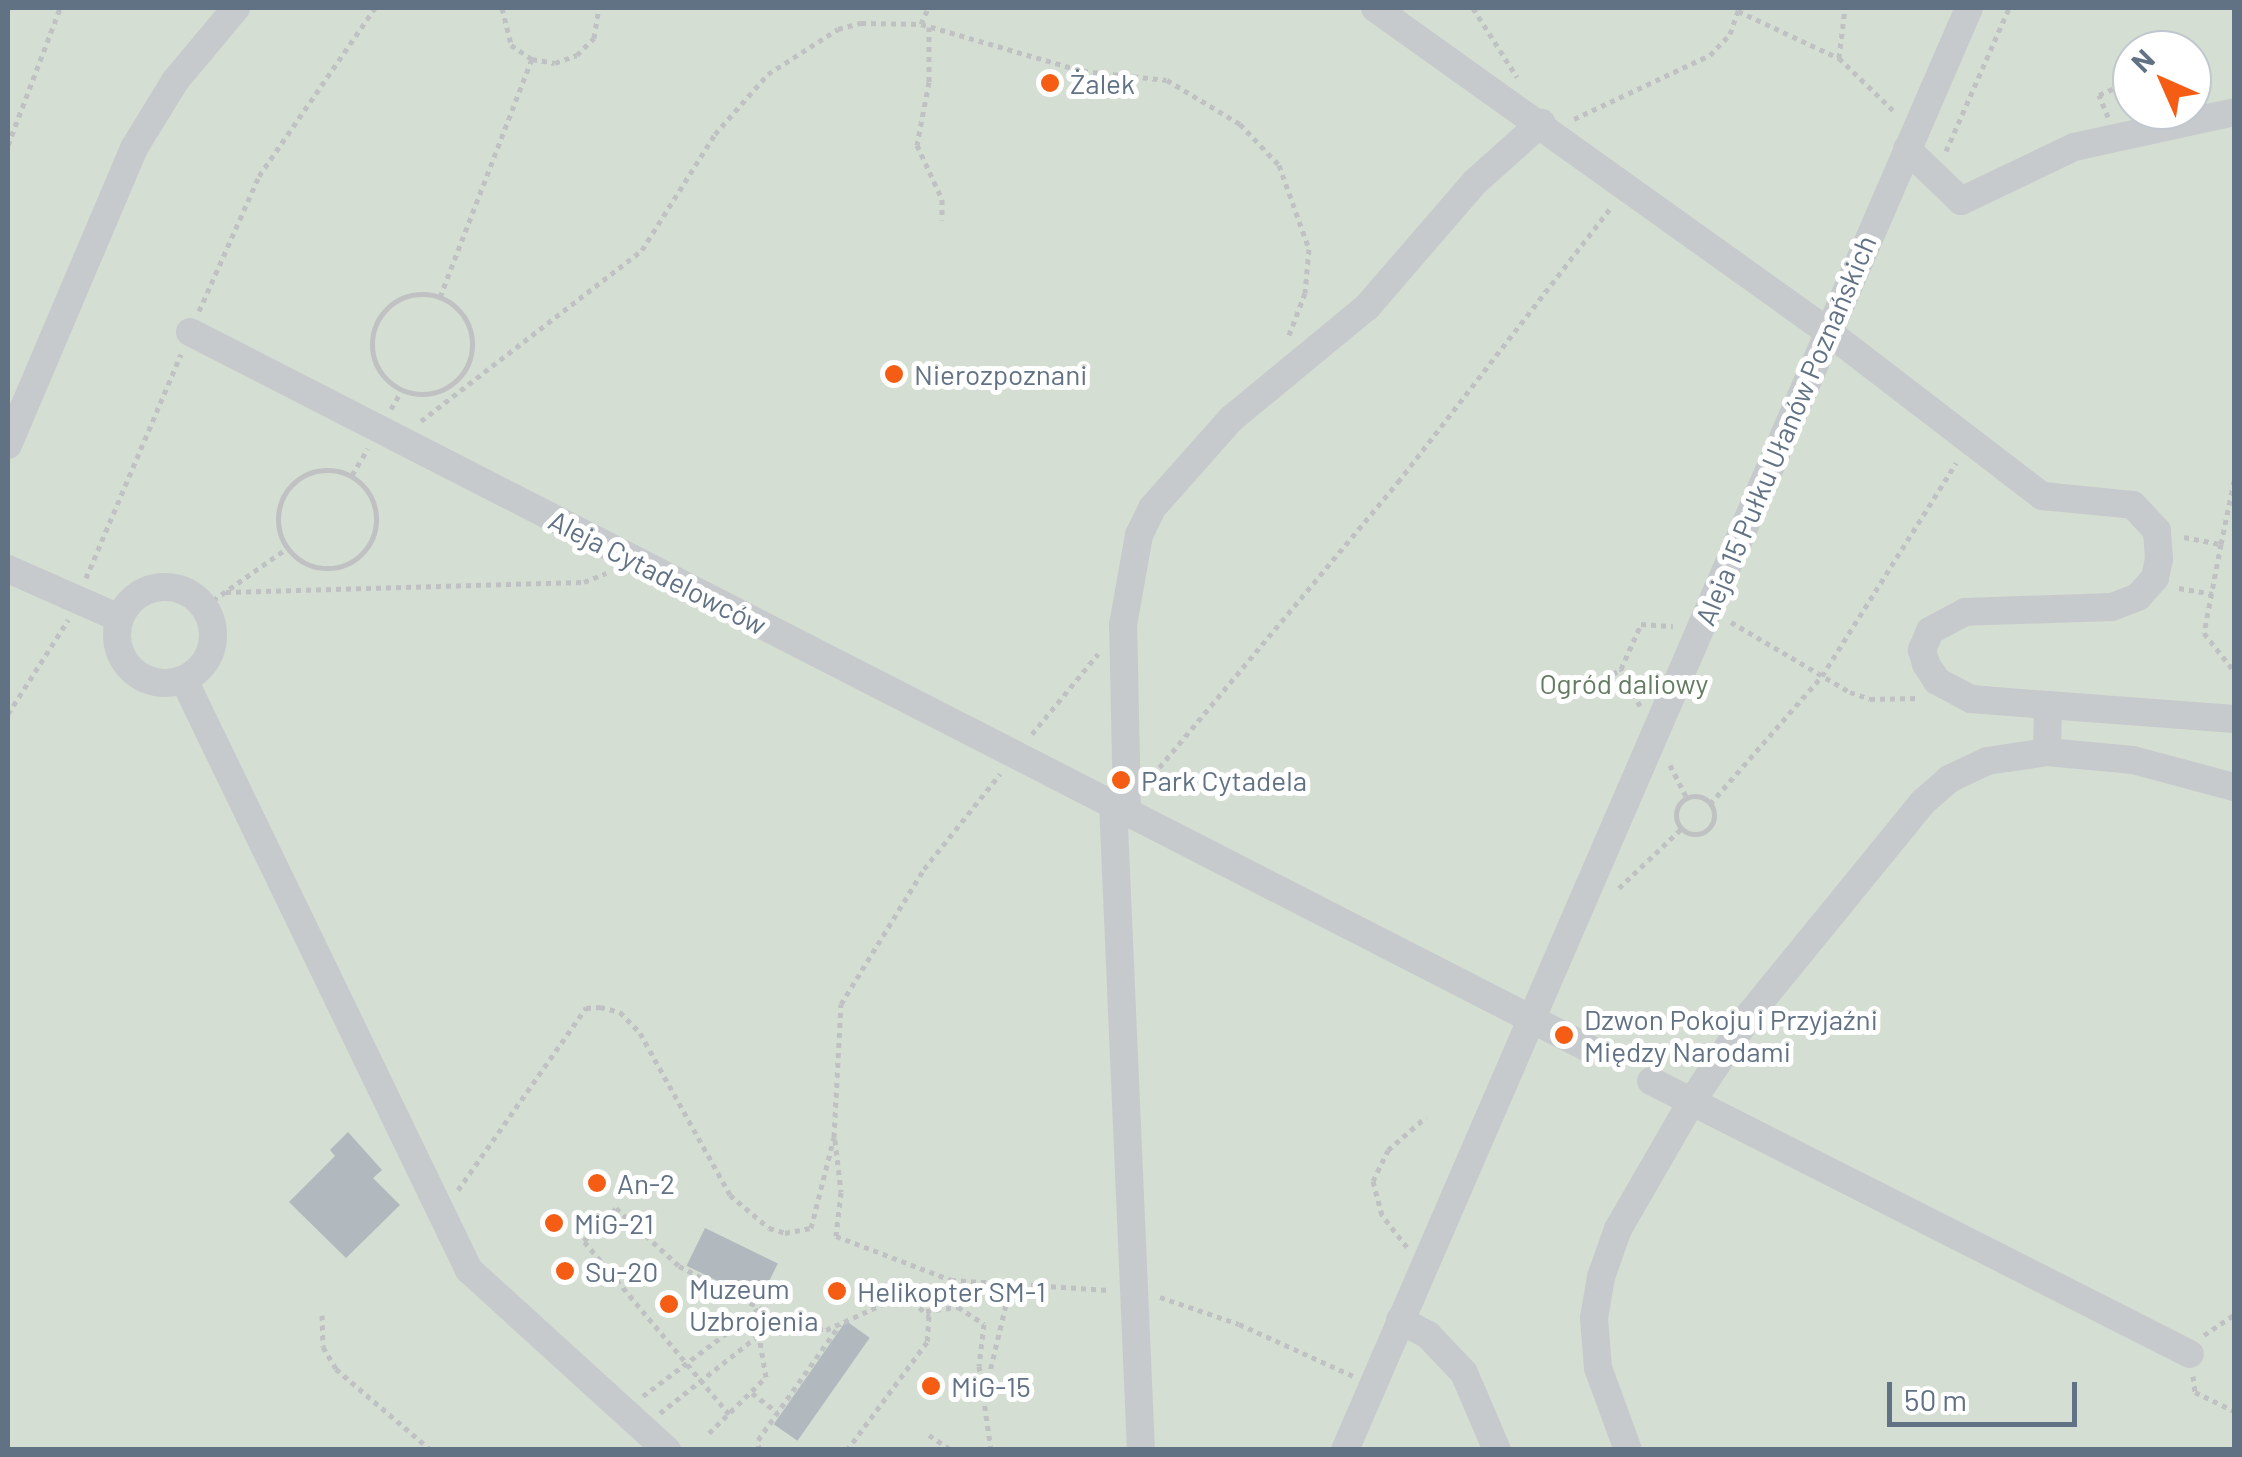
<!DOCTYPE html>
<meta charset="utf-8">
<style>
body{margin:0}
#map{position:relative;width:2242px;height:1457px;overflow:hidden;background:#f5f6f1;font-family:Barlow,sans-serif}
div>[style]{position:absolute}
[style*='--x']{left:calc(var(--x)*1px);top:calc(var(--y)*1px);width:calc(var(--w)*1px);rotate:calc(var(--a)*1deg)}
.green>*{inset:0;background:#d5ded2}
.building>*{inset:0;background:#b1b8be;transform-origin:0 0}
.path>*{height:5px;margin-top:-2.5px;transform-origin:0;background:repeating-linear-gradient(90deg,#c0c1c3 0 5px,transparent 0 10px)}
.path>.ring{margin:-2.5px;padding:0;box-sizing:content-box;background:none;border:5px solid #c0c1c3;border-radius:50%}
.street>*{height:28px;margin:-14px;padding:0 14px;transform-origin:14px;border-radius:14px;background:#c7cacd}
.street>.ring{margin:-14px;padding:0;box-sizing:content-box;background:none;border:28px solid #c7cacd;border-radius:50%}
.dots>*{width:28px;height:28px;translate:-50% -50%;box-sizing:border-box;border:5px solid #fff;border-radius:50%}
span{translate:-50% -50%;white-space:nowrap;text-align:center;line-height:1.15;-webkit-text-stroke:10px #fff;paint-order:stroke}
.poi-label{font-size:28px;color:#617285}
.left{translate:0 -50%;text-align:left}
.street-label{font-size:28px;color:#617285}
.park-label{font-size:28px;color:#647c61}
.frame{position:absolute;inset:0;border:10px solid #617285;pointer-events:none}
.north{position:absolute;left:2112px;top:30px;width:100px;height:100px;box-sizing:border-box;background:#fff;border:2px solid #c0c7ce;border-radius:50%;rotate:315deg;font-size:28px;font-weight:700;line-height:40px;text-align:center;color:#617285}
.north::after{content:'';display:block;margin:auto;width:35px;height:45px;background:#f45d13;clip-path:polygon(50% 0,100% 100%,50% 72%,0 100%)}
.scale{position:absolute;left:1887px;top:1382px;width:190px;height:45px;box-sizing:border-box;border:5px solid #617285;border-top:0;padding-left:12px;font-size:30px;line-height:35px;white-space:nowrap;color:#617285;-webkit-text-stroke:8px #fff;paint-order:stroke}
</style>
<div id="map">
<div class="green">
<i style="clip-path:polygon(evenodd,8px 8px,2234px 8px,2234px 1449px,8px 1450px,8px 8px,2132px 50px,2192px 50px,2192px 110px,2132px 110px,2132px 50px)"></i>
</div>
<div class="building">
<i style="clip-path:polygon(348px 1132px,382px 1170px,373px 1178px,400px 1205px,346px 1258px,289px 1202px,335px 1156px,330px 1150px)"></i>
<i style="left:705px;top:1228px;width:81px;height:42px;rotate:26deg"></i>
<i style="left:846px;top:1321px;width:29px;height:126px;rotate:35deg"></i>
</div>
<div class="path">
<i style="--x:502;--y:8;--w:38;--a:76"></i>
<i style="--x:511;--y:45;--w:25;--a:34"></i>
<i style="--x:532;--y:59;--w:23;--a:10"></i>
<i style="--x:555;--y:63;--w:23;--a:-20"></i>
<i style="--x:577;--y:55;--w:24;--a:-45"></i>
<i style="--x:594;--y:38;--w:30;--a:-81"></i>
<i style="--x:1473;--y:8;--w:82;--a:57.5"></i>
<i style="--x:1738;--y:11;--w:111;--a:25"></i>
<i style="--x:1839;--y:58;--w:78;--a:44"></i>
<i style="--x:921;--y:24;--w:17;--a:-66"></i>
<i style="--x:929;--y:27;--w:55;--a:90"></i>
<i style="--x:929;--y:82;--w:64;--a:100.8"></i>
<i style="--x:917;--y:145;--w:60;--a:65.2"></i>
<i style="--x:942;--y:199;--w:21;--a:90"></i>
<i style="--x:1839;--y:58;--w:50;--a:-83.2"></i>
<i style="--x:2108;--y:117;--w:24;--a:-112"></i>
<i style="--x:2099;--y:95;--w:36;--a:-24"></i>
<i style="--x:1574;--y:119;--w:150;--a:-25.2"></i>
<i style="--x:1710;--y:55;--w:29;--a:-46"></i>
<i style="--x:1730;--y:34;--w:28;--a:-71"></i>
<i style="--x:8;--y:145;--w:147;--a:-69.2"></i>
<i style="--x:1946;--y:151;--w:156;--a:-66.2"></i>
<i class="ring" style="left:372px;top:294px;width:95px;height:95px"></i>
<i style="--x:440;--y:297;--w:255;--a:-68.9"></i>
<i style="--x:199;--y:311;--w:148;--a:-66"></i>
<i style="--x:259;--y:176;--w:204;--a:-55.4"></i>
<i style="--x:391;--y:409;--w:22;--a:-60"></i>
<i style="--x:421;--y:421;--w:279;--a:-37.7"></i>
<i style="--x:642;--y:250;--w:137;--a:-57.8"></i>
<i style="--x:715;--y:134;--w:80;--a:-48.5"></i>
<i style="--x:768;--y:74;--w:83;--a:-32.7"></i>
<i style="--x:838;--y:29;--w:24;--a:-15"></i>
<i style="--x:861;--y:23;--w:60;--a:1"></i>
<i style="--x:921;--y:24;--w:169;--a:16.2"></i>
<i style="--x:1083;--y:71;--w:84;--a:6.1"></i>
<i style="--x:1167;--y:80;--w:85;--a:31.1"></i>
<i style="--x:1240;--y:124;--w:57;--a:46.4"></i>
<i style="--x:1279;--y:165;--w:89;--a:70.3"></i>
<i style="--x:1309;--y:249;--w:44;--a:95.2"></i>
<i style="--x:1305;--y:293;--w:45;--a:110.9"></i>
<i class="ring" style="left:278px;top:470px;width:93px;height:93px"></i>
<i style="--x:352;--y:475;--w:31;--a:-59"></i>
<i style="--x:2184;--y:537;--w:38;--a:11"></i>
<i style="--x:2221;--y:544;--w:64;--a:-78.3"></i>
<i style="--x:2221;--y:544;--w:91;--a:100.8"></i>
<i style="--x:2204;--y:633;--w:48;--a:51.7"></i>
<i style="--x:86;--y:578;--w:243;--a:-67"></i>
<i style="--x:2179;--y:588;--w:34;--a:10"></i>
<i style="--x:226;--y:592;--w:358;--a:-1.6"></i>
<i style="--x:584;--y:582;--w:24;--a:-22"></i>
<i style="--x:205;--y:606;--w:99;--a:-35.1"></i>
<i style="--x:1731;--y:622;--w:138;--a:30.5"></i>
<i style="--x:1850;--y:692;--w:21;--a:19"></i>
<i style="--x:1870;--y:699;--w:50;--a:-1.1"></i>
<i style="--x:1586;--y:688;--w:40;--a:-28"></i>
<i style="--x:1640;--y:706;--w:42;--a:-117.2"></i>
<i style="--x:1621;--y:669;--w:49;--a:-66"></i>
<i style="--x:1641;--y:624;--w:32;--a:4"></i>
<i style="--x:8;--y:714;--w:112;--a:-57.4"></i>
<i style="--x:1032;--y:734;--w:104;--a:-50.5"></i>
<i style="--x:1670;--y:765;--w:37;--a:63"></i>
<i style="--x:1153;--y:775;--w:382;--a:-50.1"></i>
<i style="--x:1398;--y:482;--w:348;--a:-52.2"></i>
<i class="ring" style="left:1676px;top:796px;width:33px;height:33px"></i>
<i style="--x:1710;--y:804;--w:170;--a:-48.8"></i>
<i style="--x:1822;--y:676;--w:252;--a:-57.8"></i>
<i style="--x:1619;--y:888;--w:87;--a:-43.6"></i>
<i style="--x:835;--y:1140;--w:52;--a:83.4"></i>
<i style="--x:841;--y:1192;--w:44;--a:96.5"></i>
<i style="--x:836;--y:1236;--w:123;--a:20.9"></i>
<i style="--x:951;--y:1280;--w:158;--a:3.6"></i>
<i style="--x:458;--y:1190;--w:223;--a:-54.9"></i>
<i style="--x:586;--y:1008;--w:14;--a:-4"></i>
<i style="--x:600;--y:1007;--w:21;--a:14"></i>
<i style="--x:620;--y:1012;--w:29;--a:46"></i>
<i style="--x:640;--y:1033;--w:185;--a:60.9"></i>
<i style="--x:730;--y:1195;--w:51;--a:40.2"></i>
<i style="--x:769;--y:1228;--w:17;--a:17"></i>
<i style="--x:785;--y:1233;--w:26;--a:-11"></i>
<i style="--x:811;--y:1228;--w:94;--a:-75.8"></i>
<i style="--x:834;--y:1137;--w:133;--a:-87"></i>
<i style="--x:841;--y:1004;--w:158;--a:-58.4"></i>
<i style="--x:924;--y:869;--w:122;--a:-51.3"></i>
<i style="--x:1407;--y:1247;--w:41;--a:-128"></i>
<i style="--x:1382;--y:1215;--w:35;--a:-105"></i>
<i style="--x:1373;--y:1181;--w:34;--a:-64"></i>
<i style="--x:1388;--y:1150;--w:50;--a:-41"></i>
<i style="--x:1160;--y:1297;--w:83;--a:18.9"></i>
<i style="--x:1239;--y:1324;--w:125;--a:24.5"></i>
<i style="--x:926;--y:1311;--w:32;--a:-7"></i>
<i style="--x:958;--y:1307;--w:31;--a:33"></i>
<i style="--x:984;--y:1324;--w:42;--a:96.8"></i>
<i style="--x:979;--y:1366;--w:85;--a:81.9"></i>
<i style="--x:322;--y:1315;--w:32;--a:88"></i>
<i style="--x:323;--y:1347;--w:26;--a:59"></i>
<i style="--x:336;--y:1369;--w:125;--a:40.5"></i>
<i style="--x:2204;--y:1335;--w:36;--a:-34"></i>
<i style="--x:2193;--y:1376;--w:16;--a:83"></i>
<i style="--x:2195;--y:1392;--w:43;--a:26"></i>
<i style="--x:986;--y:1388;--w:107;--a:-76.5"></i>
<i style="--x:752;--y:1393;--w:31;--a:37"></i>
<i style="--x:643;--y:1396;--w:146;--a:-36.9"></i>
<i style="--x:760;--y:1308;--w:33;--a:31"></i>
<i style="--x:788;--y:1325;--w:38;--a:7"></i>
<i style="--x:826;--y:1330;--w:87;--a:-24.5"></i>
<i style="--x:905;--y:1294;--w:33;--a:43"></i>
<i style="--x:929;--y:1316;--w:26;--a:94"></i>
<i style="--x:927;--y:1342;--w:134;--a:126.5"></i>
<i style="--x:660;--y:1413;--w:152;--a:-38.3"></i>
<i style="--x:729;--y:1414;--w:226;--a:-130"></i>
<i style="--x:584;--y:1241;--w:46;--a:-45.9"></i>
<i style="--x:616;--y:1208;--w:86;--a:42.6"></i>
<i style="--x:679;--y:1266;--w:91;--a:27.4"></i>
<i style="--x:709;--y:1433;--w:80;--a:-44.5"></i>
<i style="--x:766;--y:1377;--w:42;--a:-99.7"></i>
<i style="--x:929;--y:1435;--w:27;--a:34"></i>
<i style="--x:759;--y:1450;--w:10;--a:-96"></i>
<i style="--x:758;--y:1440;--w:142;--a:-54.7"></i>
</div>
<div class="street">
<i style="--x:1375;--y:8;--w:556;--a:35.55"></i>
<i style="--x:1827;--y:331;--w:271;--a:37.5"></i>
<i style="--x:2042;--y:496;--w:91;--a:5.6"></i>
<i style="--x:2133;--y:505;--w:35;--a:47"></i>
<i style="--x:2157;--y:531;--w:28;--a:86"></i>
<i style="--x:2159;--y:559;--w:19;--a:102"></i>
<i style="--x:2155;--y:578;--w:25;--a:132"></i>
<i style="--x:2138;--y:597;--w:28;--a:159"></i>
<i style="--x:2112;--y:607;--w:147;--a:178.1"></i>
<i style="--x:1965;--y:612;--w:40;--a:152"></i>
<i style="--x:1930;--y:631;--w:21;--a:113"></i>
<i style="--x:1922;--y:650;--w:15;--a:74"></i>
<i style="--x:1926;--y:664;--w:20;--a:57"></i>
<i style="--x:1937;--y:681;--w:38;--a:28"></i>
<i style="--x:1971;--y:699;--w:77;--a:4.5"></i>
<i style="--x:2048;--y:705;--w:47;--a:91.2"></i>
<i style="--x:2047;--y:752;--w:86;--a:5.3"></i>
<i style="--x:2133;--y:760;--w:105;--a:15"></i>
<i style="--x:1907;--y:149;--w:75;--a:43.9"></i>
<i style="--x:1961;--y:201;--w:125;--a:-25.5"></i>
<i style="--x:2074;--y:147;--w:164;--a:-12.3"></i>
<i style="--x:190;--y:332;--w:1575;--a:27.12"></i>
<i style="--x:8;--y:445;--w:323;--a:-67"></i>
<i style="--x:134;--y:148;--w:79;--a:-58.5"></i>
<i style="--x:175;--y:81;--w:95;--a:-50.1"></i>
<i style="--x:8;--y:569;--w:121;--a:23.8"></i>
<i class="ring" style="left:117px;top:587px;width:68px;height:68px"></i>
<i style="--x:184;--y:680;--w:655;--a:64.22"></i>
<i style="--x:469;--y:1270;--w:268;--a:42.3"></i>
<i style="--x:2048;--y:705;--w:187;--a:4.3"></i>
<i style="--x:1113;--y:802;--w:649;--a:87.53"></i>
<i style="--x:1127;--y:809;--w:184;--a:-91.2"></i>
<i style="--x:1123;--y:625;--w:91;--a:-79.9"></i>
<i style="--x:1139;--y:535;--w:30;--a:-64"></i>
<i style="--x:1152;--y:508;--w:119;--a:-48.4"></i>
<i style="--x:1231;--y:419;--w:176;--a:-39.5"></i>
<i style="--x:1367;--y:307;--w:165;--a:-49.2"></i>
<i style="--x:1475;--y:182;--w:89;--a:-41.8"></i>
<i style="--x:1651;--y:1081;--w:604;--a:26.86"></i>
<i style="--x:1400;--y:1320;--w:32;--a:28"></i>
<i style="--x:1428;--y:1335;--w:52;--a:46.5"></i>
<i style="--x:1464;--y:1373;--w:84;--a:66.8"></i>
<i style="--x:1345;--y:1450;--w:1571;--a:-66.6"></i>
<i style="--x:1628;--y:1450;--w:87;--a:-110.1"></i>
<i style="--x:1598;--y:1368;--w:50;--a:-94.6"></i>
<i style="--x:1594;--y:1318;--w:42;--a:-80.3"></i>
<i style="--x:1601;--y:1277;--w:51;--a:-70.5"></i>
<i style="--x:1618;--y:1229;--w:148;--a:-60"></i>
<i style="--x:1692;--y:1101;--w:106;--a:-56.2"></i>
<i style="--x:1751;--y:1013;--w:272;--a:-50.8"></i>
<i style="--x:1923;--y:802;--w:35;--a:-41"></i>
<i style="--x:1949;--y:779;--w:42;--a:-25.3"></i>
<i style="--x:1987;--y:761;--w:61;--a:-8.5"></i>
</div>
<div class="dots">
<i style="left:1050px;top:83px;background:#f45d13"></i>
<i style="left:894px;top:374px;background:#f45d13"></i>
<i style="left:1121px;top:780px;background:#f45d13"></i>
<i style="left:1564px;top:1035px;background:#f45d13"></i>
<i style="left:597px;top:1183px;background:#f45d13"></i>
<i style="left:554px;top:1223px;background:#f45d13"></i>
<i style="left:565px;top:1271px;background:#f45d13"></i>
<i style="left:837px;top:1291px;background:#f45d13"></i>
<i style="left:669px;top:1304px;background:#f45d13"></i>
<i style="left:931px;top:1386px;background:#f45d13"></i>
</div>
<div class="poi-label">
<span class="left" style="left:1070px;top:83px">Żalek</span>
<span class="left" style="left:914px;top:374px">Nierozpoznani</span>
<span class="left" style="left:1141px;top:780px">Park Cytadela</span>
<span class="left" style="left:1584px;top:1035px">Dzwon Pokoju i Przyjaźni<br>Między Narodami</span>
<span class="left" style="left:617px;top:1183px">An-2</span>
<span class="left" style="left:574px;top:1223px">MiG-21</span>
<span class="left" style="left:585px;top:1271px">Su-20</span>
<span class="left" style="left:689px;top:1304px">Muzeum<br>Uzbrojenia</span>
<span class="left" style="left:857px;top:1291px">Helikopter SM-1</span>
<span class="left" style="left:951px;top:1386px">MiG-15</span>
</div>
<div class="street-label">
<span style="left:1785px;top:430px;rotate:-67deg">Aleja 15 Pułku Ułanów Poznańskich</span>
<span style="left:658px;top:572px;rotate:27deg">Aleja Cytadelowców</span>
</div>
<div class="park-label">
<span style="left:1624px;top:683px">Ogród daliowy</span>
</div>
<div class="frame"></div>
<div class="north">N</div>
<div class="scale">50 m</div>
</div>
